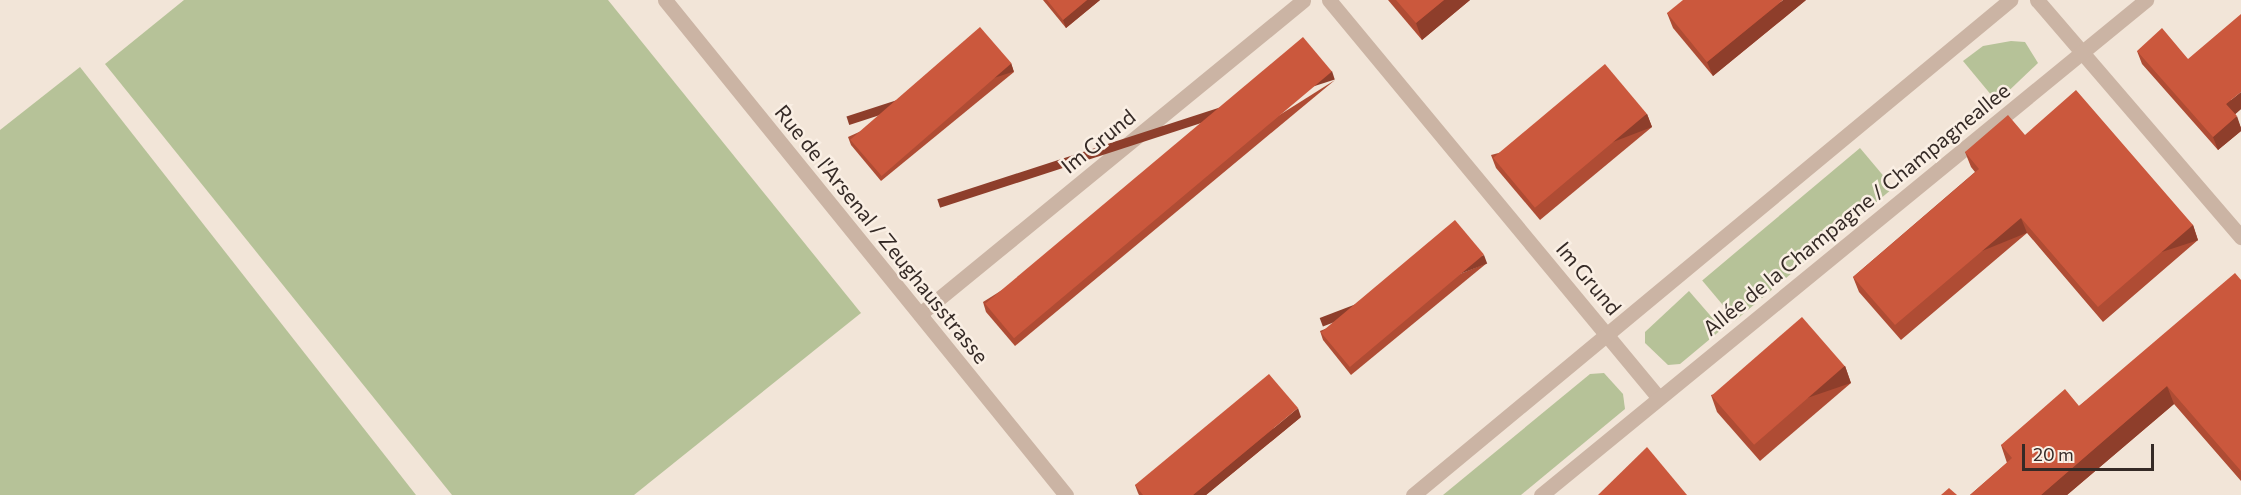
<!DOCTYPE html>
<meta charset="utf-8">
<style>
body{margin:0}
#map{position:relative;width:2241px;height:495px;overflow:hidden;background:#f2e5d8;font-family:Commissioner,sans-serif}
div>[style]{position:absolute}
[style*='--x']{left:calc(var(--x)*1px);top:calc(var(--y)*1px);width:calc(var(--w)*1px);rotate:calc(var(--a)*1deg)}
.green>*{inset:0;background:#b6c298;transform-origin:0 0}
.minor>*{height:15px;margin:-7.5px;padding:0 7.5px;transform-origin:7.5px;border-radius:7.5px;background:#cbb4a4}
.wall>*{inset:0;background:#af4c34}
.shaded-wall>*{inset:0;background:#8e3e2b;transform-origin:0 0}
.building>*{inset:0;background:#cb583d;transform-origin:0 0}
span{translate:-50% -50%;white-space:nowrap;text-align:center;line-height:1.15;-webkit-text-stroke:5px #faefe4;paint-order:stroke}
.street-label{font-size:21px;color:#352a26}
.scale{position:absolute;left:2022px;top:444px;width:132px;height:27px;box-sizing:border-box;border:3px solid #352a26;border-top:0;padding-left:8px;font-size:18px;line-height:21px;white-space:nowrap;color:#352a26;-webkit-text-stroke:4px #faefe4;paint-order:stroke}
</style>
<div id="map">
<div class="green">
<i style="clip-path:polygon(184px 0,608px 0,861px 313px,634px 495px,452px 495px,105px 64px)"></i>
<i style="clip-path:polygon(2011px 41px,2025px 42px,2038px 63px,1997px 102px,1963px 61px,1983px 46px)"></i>
<i style="clip-path:polygon(80px 67px,416px 495px,0 495px,0 130px)"></i>
<i style="left:1860px;top:148px;width:52px;height:206px;rotate:50deg"></i>
<i style="clip-path:polygon(1689px 291px,1722px 329px,1680px 364px,1668px 365px,1645px 343px,1645px 332px)"></i>
<i style="clip-path:polygon(1604px 373px,1623px 394px,1625px 409px,1521px 495px,1443px 495px,1590px 374px)"></i>
</div>
<div class="minor">
<i style="--x:665;--y:0;--w:637;--a:50.99"></i>
<i style="--x:1329;--y:0;--w:516;--a:50.35"></i>
<i style="--x:2037;--y:0;--w:313;--a:49.3"></i>
<i style="--x:920;--y:314;--w:495;--a:-39.3"></i>
<i style="--x:1413;--y:495;--w:776;--a:-39.66"></i>
<i style="--x:1541;--y:495;--w:782;--a:-39.29"></i>
</div>
<div class="wall">
<i style="clip-path:polygon(1043px 0,1100px 0,1066px 28px)"></i>
<i style="clip-path:polygon(1388px 0,1470px 0,1422px 40px)"></i>
<i style="clip-path:polygon(1806px 0,1713px 76px,1673px 28px,1667px 13px)"></i>
<i style="clip-path:polygon(2137px 51px,2188px 59px,2241px 109px,2235px 114px,2241px 128px,2241px 131px,2218px 150px,2142px 64px)"></i>
<i style="clip-path:polygon(1011px 63px,1014px 72px,881px 181px,851px 145px,848px 137px)"></i>
<i style="clip-path:polygon(1335px 80px,1015px 346px,986px 312px,983px 302px)"></i>
<i style="clip-path:polygon(1647px 114px,1652px 127px,1540px 220px,1496px 168px,1491px 155px)"></i>
<i style="clip-path:polygon(2025px 135px,2193px 225px,2198px 240px,2103px 322px,2027px 233px,1901px 340px,1859px 292px,1853px 277px,1975px 172px,1971px 167px,1965px 152px)"></i>
<i style="clip-path:polygon(1487px 263px,1351px 375px,1323px 340px,1320px 331px)"></i>
<i style="clip-path:polygon(2241px 280px,2241px 481px,2174px 404px,2067px 495px,1970px 495px,2007px 463px,2001px 445px,2079px 406px)"></i>
<i style="clip-path:polygon(1845px 366px,1851px 383px,1760px 461px,1717px 412px,1711px 395px)"></i>
<i style="clip-path:polygon(1301px 417px,1206px 495px,1139px 495px,1138px 493px,1135px 485px)"></i>
</div>
<div class="shaded-wall">
<i style="clip-path:polygon(1087px 0,1100px 0,1066px 28px,1063px 20px)"></i>
<i style="clip-path:polygon(1444px 0,1470px 0,1422px 40px,1416px 23px)"></i>
<i style="clip-path:polygon(1783px 0,1806px 0,1713px 76px,1707px 62px)"></i>
<i style="left:1011px;top:63px;width:9px;height:173px;rotate:72deg"></i>
<i style="left:1332px;top:71px;width:9px;height:415px;rotate:72deg"></i>
<i style="clip-path:polygon(2241px 92px,2241px 109px,2231px 118px,2226px 104px)"></i>
<i style="left:1647px;top:114px;width:14px;height:146px;rotate:69deg"></i>
<i style="clip-path:polygon(2237px 116px,2241px 128px,2241px 131px,2218px 150px,2213px 137px)"></i>
<i style="left:2021px;top:218px;width:16px;height:165px;rotate:68deg"></i>
<i style="left:2193px;top:225px;width:16px;height:125px;rotate:72deg"></i>
<i style="left:1484px;top:255px;width:9px;height:176px;rotate:69deg"></i>
<i style="left:1845px;top:366px;width:18px;height:120px;rotate:71deg"></i>
<i style="clip-path:polygon(2167px 386px,2174px 404px,2067px 495px,2041px 495px)"></i>
<i style="clip-path:polygon(1298px 408px,1301px 417px,1206px 495px,1193px 495px)"></i>
</div>
<div class="building">
<i style="clip-path:polygon(1047px 0,1087px 0,1063px 20px)"></i>
<i style="clip-path:polygon(1396px 0,1444px 0,1416px 23px)"></i>
<i style="clip-path:polygon(1683px 0,1783px 0,1707px 62px,1667px 13px)"></i>
<i style="clip-path:polygon(2241px 14px,2241px 92px,2226px 104px,2237px 116px,2213px 137px,2137px 51px,2162px 28px,2188px 59px)"></i>
<i style="left:980px;top:27px;width:48px;height:172px;rotate:49deg"></i>
<i style="left:1303px;top:37px;width:45px;height:415px;rotate:50deg"></i>
<i style="left:1605px;top:64px;width:65px;height:146px;rotate:50deg"></i>
<i style="clip-path:polygon(2076px 90px,2193px 225px,2098px 307px,2021px 218px,1895px 325px,1853px 277px,1979px 169px,1965px 152px,2008px 115px,2025px 135px)"></i>
<i style="left:1455px;top:220px;width:45px;height:175px;rotate:50deg"></i>
<i style="clip-path:polygon(2235px 273px,2241px 280px,2241px 471px,2167px 386px,2041px 495px,1970px 495px,2012px 458px,2001px 445px,2065px 389px,2079px 406px)"></i>
<i style="left:1802px;top:317px;width:65px;height:120px;rotate:49deg"></i>
<i style="clip-path:polygon(1269px 374px,1298px 408px,1193px 495px,1143px 495px,1135px 485px)"></i>
<i style="clip-path:polygon(1647px 447px,1687px 495px,1598px 495px)"></i>
<i style="clip-path:polygon(1949px 488px,1957px 495px,1941px 495px)"></i>
</div>
<div class="street-label">
<span style="left:1098px;top:141px;rotate:-39deg">Im Grund</span>
<span style="left:1856px;top:209px;rotate:-39deg">Allée de la Champagne / Champagneallee</span>
<span style="left:882px;top:234px;rotate:51deg">Rue de l'Arsenal / Zeughausstrasse</span>
<span style="left:1589px;top:278px;rotate:50deg">Im Grund</span>
</div>
<div class="scale">20 m</div>
</div>
